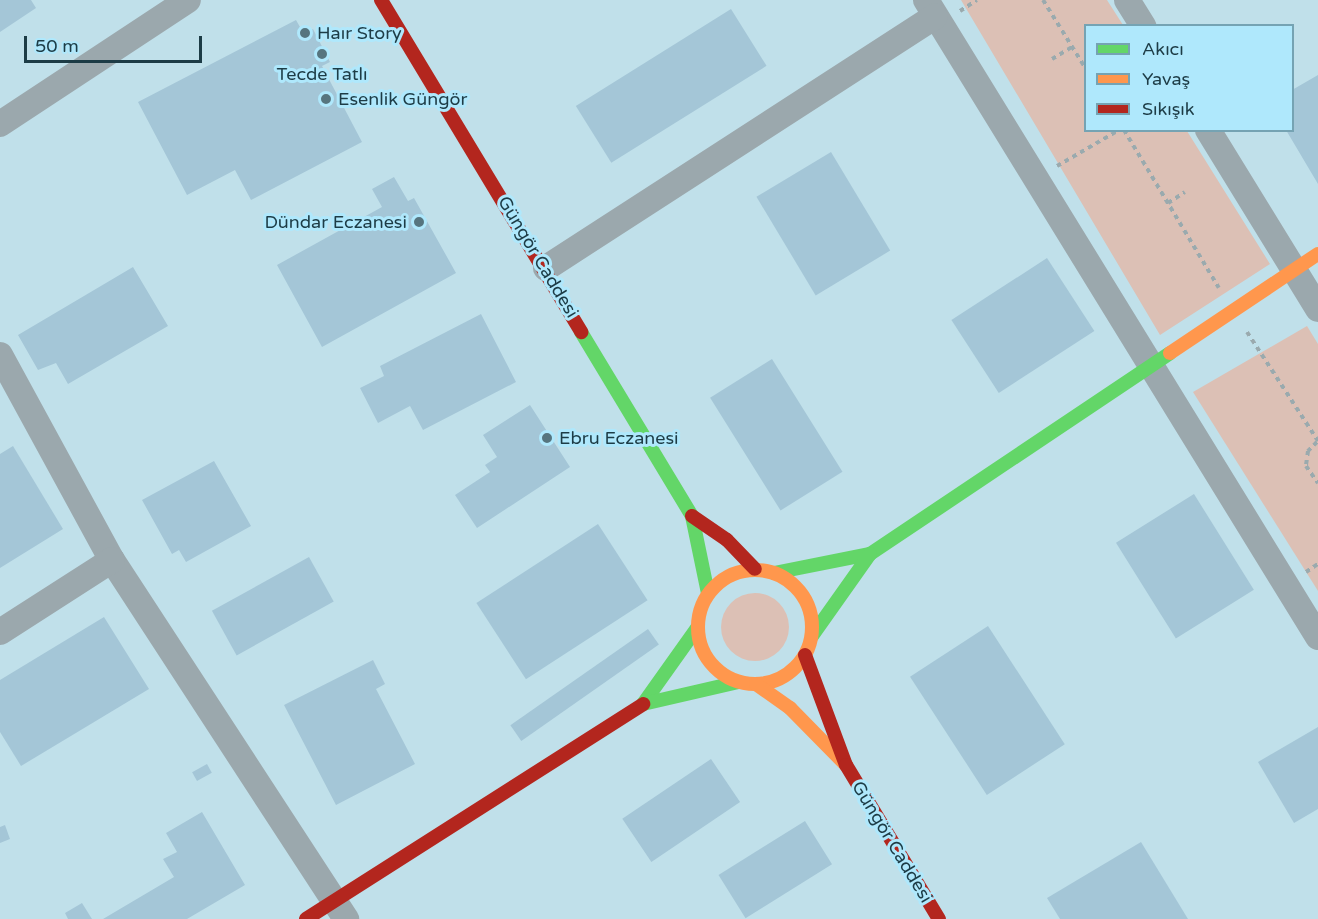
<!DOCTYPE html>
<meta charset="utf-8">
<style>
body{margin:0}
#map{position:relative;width:1318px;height:919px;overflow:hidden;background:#c0e0ea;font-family:"Varela Round",sans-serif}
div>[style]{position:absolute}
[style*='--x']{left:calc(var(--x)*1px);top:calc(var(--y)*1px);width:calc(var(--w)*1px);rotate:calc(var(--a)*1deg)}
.green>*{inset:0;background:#dcc0b5}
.round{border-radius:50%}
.building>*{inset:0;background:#a4c6d7;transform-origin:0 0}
.path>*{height:4px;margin-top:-2px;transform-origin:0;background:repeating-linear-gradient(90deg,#9aaaae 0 4.5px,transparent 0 9px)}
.street>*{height:26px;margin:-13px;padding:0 13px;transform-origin:13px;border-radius:13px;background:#9ba8ad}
.fast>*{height:14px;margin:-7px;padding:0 7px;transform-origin:7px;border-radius:7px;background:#63d668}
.slow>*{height:14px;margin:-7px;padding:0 7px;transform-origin:7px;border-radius:7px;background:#ff974d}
.slow>.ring{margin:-7px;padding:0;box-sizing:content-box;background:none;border:14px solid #ff974d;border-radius:50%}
.jam>*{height:14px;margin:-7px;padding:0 7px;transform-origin:7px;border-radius:7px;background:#b3261e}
.dots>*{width:16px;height:16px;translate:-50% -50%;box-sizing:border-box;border:3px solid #afe8fc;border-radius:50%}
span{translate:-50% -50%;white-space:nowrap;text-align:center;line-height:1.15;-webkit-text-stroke:6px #afe8fc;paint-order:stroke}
.poi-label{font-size:18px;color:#1d3c46}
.left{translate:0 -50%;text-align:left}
.right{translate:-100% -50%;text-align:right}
.street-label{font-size:18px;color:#1d3c46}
.legend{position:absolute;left:1084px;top:24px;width:210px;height:108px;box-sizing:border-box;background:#afe8fc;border:2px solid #75a3b3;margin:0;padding:8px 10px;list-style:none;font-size:18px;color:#1d3c46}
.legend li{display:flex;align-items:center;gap:12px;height:30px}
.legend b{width:30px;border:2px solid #75a3b3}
.scale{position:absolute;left:24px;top:36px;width:178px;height:27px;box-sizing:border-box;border:3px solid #1d3c46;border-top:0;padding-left:8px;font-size:18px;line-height:21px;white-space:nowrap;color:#1d3c46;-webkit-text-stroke:4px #afe8fc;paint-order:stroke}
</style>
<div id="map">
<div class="green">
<i style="clip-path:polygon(961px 0,1107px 0,1123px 25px,1086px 26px,1086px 130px,1187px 131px,1270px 264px,1160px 335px)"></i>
<i style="clip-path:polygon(1307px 326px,1318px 344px,1318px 591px,1193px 392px)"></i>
<i class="round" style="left:721px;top:593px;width:68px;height:68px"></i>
</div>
<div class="building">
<i style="clip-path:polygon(0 0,31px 0,36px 8px,0 32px)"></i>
<i style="left:731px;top:9px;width:67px;height:183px;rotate:58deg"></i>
<i style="clip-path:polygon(296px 20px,304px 34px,313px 29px,330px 62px,322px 66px,362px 142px,251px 200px,235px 170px,187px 195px,138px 102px)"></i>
<i style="clip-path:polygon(1318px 75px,1318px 184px,1286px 130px,1292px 130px,1292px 90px)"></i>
<i style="left:831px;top:152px;width:115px;height:87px;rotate:59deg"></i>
<i style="clip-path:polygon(394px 177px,408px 201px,414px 198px,456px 273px,322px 347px,277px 265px,382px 207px,372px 189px)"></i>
<i style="left:1047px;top:258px;width:87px;height:114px;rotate:57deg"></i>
<i style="clip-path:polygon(133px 267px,168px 326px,68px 384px,56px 363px,38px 370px,18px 335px)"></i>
<i style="clip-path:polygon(481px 314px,516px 382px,423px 430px,410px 406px,378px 423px,360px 388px,384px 376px,380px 366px)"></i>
<i style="left:772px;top:359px;width:133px;height:73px;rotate:58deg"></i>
<i style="clip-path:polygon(530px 405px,570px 467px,477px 528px,455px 495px,490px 472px,485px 465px,497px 457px,483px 435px)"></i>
<i style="clip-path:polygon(13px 446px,63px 529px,0 568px,0 454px)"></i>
<i style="clip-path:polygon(214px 461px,251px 526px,186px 562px,179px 550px,172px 554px,142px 500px)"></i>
<i style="left:1194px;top:494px;width:113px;height:92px;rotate:58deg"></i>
<i style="left:598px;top:524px;width:91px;height:145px;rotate:57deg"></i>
<i style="left:309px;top:557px;width:51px;height:111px;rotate:61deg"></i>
<i style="clip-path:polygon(104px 617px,149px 689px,21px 766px,0 732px,0 680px)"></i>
<i style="left:988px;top:626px;width:141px;height:93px;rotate:57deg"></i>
<i style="left:648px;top:629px;width:19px;height:168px;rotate:55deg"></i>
<i style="clip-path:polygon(373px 660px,385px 684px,376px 689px,415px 764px,336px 805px,284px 705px)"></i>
<i style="clip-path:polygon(1318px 727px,1318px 809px,1294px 823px,1258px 762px)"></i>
<i style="left:711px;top:759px;width:52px;height:107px;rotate:56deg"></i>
<i style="left:207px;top:764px;width:10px;height:17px;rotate:61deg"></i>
<i style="clip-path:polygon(202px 812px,245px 885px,187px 919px,103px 919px,174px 877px,163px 859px,177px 852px,166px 833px)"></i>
<i style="left:805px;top:821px;width:51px;height:102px;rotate:58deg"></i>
<i style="clip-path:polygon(5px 825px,10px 839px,0 843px,0 827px)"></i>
<i style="clip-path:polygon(1141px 842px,1188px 919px,1060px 919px,1047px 898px)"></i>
<i style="clip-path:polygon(82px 903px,92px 919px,68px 919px,65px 913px)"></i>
</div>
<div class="path">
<i style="--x:1043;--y:0;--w:81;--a:58.1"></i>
<i style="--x:960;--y:11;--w:20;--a:-33"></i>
<i style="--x:1052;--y:59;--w:23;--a:-31"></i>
<i style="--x:1124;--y:130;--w:184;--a:59"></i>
<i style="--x:1057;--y:166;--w:72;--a:-30.1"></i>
<i style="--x:1168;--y:203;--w:20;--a:-33"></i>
<i style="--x:1247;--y:332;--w:130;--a:56.9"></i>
<i style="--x:1317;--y:442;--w:13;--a:135"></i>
<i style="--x:1308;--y:451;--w:15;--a:98"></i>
<i style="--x:1306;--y:466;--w:21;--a:55"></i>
<i style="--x:1306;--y:572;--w:14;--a:-34"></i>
</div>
<div class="street">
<i style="--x:926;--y:0;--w:748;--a:58.39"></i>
<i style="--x:1127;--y:0;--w:31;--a:58"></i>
<i style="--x:0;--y:124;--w:225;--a:-33.4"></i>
<i style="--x:1208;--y:130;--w:210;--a:58.4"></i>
<i style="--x:546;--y:268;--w:463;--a:-32.9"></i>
<i style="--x:0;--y:355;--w:234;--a:61.4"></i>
<i style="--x:112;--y:560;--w:429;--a:56.9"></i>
<i style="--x:0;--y:632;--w:133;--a:-32.7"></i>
</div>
<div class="fast">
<i style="--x:581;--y:332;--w:215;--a:58.9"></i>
<i style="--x:692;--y:516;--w:79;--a:78.3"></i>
<i style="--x:870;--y:554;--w:361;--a:-33.8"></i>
<i style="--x:774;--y:573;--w:98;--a:-11.2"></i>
<i style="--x:870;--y:554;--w:100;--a:125.3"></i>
<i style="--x:697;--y:628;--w:93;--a:125.4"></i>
<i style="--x:643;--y:704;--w:98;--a:-13"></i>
</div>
<div class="slow">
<i style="--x:1170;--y:353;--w:178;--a:-33.8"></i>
<i class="ring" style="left:698px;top:570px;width:100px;height:100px"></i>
<i style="--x:756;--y:684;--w:42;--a:35.2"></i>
<i style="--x:790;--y:708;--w:80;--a:45.5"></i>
</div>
<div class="jam">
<i style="--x:381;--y:0;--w:388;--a:58.9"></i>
<i style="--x:692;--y:516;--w:42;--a:34.4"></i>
<i style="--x:727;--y:540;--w:40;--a:46"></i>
<i style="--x:805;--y:655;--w:117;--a:69.6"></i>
<i style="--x:846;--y:765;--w:180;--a:58.9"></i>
<i style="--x:306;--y:919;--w:400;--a:-32.5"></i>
</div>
<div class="dots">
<i style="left:305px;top:33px;background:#56757f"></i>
<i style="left:322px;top:54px;background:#56757f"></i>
<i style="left:326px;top:99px;background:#56757f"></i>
<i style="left:419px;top:222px;background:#56757f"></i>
<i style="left:547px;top:438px;background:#56757f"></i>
</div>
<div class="poi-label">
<span class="left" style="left:317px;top:33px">Haır Story</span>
<span style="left:322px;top:74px">Tecde Tatlı</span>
<span class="left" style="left:338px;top:99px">Esenlik Güngör</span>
<span class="right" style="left:407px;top:222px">Dündar Eczanesi</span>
<span class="left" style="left:559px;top:438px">Ebru Eczanesi</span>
</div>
<div class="street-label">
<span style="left:538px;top:257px;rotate:59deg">Güngör Caddesi</span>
<span style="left:892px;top:842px;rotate:59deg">Güngör Caddesi</span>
</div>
<ul class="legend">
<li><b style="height:8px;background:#63d668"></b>Akıcı</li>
<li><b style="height:8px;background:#ff974d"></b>Yavaş</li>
<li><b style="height:8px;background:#b3261e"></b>Sıkışık</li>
</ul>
<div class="scale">50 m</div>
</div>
